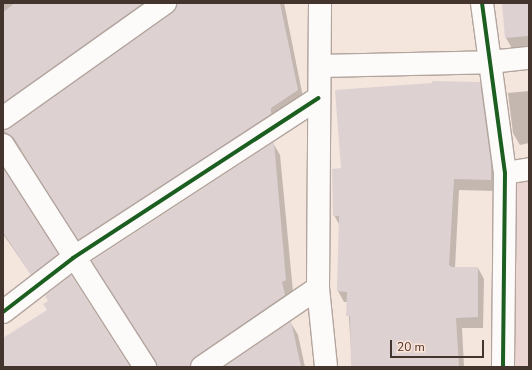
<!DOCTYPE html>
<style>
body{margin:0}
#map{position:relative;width:532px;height:370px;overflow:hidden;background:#f4e5dd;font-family:"Nunito Sans",sans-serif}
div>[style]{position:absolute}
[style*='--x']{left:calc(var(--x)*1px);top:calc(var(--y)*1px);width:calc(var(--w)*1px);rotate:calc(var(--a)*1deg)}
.education>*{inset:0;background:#ecd6d3;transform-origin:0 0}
.shadow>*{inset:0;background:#0003}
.building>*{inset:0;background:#ded1d2}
.roads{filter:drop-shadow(1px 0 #b2a59e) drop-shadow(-1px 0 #b2a59e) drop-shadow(0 1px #b2a59e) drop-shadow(0 -1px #b2a59e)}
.minor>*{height:22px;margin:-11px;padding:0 11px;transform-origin:11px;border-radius:11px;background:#fdfbfa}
.cycleway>*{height:4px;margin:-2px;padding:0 2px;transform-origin:2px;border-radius:2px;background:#1b5e20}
span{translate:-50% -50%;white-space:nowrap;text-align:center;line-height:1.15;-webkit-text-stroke:3px #fee2d3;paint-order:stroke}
.frame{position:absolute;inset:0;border:4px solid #43352e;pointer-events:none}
.scale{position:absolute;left:390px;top:340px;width:94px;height:18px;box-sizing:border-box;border:2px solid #43352e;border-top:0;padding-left:5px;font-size:12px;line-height:14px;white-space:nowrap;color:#43352e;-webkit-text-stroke:3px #fee2d3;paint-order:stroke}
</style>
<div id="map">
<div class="education">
<i style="left:529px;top:169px;width:198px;height:24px;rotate:90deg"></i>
</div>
<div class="shadow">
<i style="clip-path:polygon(3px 3px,162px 3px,3px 120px)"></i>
<i style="clip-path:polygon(180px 3px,284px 3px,304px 102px,86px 251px,22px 151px,10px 144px,3px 149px,3px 130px,11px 129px,173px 14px)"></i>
<i style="clip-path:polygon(503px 3px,529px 3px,529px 48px,513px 50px,506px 38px)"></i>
<i style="clip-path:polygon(479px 83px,486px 93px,496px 191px,459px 190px,455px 268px,478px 268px,484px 279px,483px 328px,462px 328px,464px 367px,352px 367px,348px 302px,344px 302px,338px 291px,340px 226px,334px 215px,342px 169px)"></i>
<i style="clip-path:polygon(529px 91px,529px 143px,520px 145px,513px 133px,508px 93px)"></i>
<i style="clip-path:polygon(273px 143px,280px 155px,293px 292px,205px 367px,158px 367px)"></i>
<i style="clip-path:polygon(3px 170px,64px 267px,39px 286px,3px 234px)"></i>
<i style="clip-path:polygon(291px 323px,298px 335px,305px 367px,226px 367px)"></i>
</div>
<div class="building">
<i style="clip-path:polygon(15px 3px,143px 3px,3px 103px,3px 12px)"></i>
<i style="clip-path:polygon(177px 3px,280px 3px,298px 90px,271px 108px,271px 114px,78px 240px,14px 138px,3px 130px,10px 128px,172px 13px)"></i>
<i style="clip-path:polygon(502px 3px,529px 3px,529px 36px,505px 38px)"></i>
<i style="clip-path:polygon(432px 81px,480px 82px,491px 163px,491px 180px,454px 179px,449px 265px,452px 267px,478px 267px,478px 317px,456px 318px,459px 367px,351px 367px,350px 316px,346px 316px,347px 292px,337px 291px,339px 216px,333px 216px,332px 169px,341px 168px,335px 90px,432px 83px)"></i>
<i style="clip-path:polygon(274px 142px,286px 280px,282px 282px,285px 295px,195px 357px,190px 367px,157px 367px,92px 261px)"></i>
<i style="clip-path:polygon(3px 168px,58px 254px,31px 275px,3px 232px)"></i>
<i style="clip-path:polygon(71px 275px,130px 367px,3px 367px,3px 338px,47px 310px,43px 304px,48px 301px,45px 296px)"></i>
<i style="clip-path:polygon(291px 321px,301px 367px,224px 367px)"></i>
</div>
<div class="roads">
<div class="minor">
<i style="--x:320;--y:3;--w:285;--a:90.4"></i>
<i style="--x:318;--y:288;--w:79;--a:84.2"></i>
<i style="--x:482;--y:3;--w:172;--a:82.3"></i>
<i style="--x:505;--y:173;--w:194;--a:90.6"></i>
<i style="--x:320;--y:66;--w:170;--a:-1.3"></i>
<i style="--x:490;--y:62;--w:39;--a:-6"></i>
<i style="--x:3;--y:118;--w:199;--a:-35.4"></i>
<i style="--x:3;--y:145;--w:264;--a:57.4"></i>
<i style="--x:505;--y:173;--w:24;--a:-9"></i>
<i style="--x:3;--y:312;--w:88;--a:-37.6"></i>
<i style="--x:73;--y:258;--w:293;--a:-33.1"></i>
<i style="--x:202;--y:367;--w:140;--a:-34.3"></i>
</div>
</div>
<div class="cycleway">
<i style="--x:482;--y:3;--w:172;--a:82.3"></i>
<i style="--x:505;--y:173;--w:194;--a:90.6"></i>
<i style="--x:3;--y:312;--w:88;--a:-37.6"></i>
<i style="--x:73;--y:258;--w:293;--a:-33.1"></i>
</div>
<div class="frame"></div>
<div class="scale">20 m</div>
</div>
